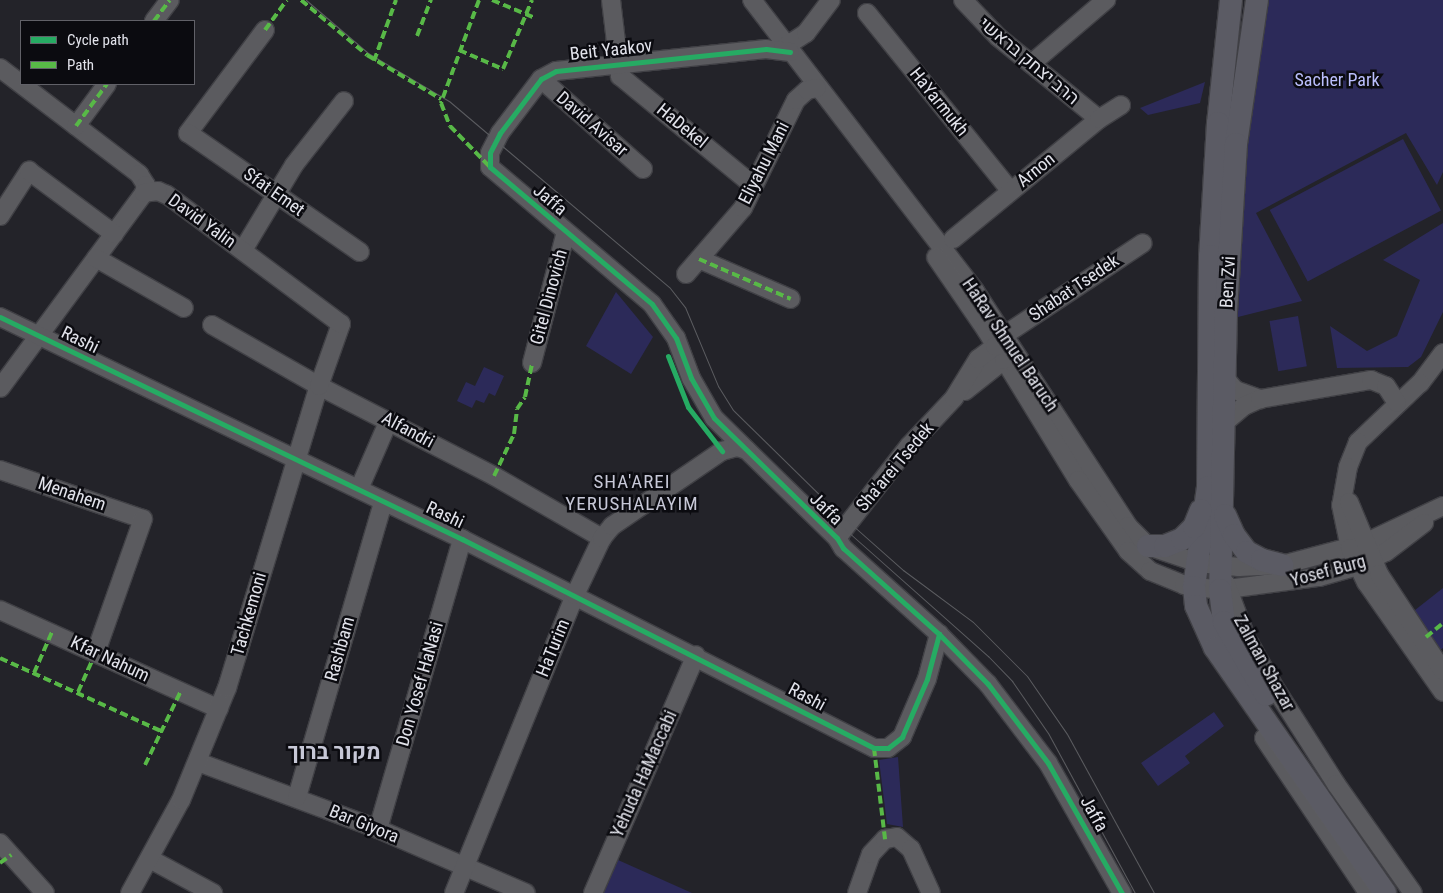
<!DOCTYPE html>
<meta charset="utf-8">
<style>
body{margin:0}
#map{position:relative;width:1443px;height:893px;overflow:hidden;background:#232329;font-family:"Roboto Condensed",Heebo,sans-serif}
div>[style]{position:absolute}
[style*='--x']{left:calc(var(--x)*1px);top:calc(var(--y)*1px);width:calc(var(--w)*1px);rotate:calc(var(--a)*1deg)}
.green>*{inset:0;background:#2c2a59;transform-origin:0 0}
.roads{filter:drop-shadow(1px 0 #404045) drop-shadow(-1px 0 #404045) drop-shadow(0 1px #404045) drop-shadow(0 -1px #404045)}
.minor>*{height:18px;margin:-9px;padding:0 9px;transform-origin:9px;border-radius:9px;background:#5b5b5f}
.major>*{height:22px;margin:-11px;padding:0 11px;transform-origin:11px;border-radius:11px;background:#5b5b64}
.tram>*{height:1px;margin:-0.5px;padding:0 0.5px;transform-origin:0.5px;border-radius:0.5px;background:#5b5c60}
.quiet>*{height:4px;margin-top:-2px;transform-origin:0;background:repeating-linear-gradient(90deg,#58b947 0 8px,transparent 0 12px)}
.cycleway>*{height:5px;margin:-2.5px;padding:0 2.5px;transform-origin:2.5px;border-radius:2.5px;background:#26ab63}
span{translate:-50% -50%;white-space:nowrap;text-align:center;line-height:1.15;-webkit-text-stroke:5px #0b0b10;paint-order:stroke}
.street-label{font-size:18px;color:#e2e3eb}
.park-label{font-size:18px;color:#bbbffe}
.neighbourhood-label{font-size:19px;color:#c7c8d7;letter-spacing:1px}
.district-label{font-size:22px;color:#c7c8d7;font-weight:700}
.legend{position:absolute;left:20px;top:20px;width:175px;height:65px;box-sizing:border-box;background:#0b0b10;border:1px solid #616168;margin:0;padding:6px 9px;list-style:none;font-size:15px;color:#e2e3eb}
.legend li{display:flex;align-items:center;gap:10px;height:25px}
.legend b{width:25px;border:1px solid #616168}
</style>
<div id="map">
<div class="green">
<i style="clip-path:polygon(1268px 0,1443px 0,1443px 172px,1437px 185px,1406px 133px,1256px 213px,1302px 301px,1234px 318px,1247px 144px)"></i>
<i style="clip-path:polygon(1205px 82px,1200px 103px,1148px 115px,1140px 108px)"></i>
<i style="left:1403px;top:139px;width:81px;height:151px;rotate:62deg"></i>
<i style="clip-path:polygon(1443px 223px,1443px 312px,1421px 357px,1408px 367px,1337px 368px,1330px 326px,1367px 351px,1397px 336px,1420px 280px,1383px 260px)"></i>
<i style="clip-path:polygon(616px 292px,653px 337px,631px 374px,586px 346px)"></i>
<i style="left:1298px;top:316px;width:51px;height:29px;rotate:80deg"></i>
<i style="clip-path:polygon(484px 367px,504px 376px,495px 396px,489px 393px,484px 403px,476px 400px,472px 408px,457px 401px,466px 382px,475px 386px)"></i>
<i style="clip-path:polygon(1443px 588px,1443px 648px,1439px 651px,1410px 614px)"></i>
<i style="clip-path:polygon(1214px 712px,1224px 726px,1185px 756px,1190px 763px,1158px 786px,1141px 763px)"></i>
<i style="clip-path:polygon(898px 757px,903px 827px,887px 824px,879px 760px)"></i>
<i style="clip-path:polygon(618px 860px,692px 893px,603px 893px)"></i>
</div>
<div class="roads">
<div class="minor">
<i style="--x:611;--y:0;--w:77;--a:83.2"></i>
<i style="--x:620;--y:76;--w:173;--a:39.4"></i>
<i style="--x:752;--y:0;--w:367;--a:52.5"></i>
<i style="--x:975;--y:291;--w:280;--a:56.9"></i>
<i style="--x:1128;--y:526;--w:28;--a:45"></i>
<i style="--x:1148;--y:546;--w:53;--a:18.8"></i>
<i style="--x:1198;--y:563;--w:41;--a:5.6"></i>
<i style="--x:1239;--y:567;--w:43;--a:-2.7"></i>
<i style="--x:1282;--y:565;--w:86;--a:-14.8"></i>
<i style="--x:1365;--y:543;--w:86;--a:-25.4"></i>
<i style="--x:963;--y:0;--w:51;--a:46.6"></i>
<i style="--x:998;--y:37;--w:130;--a:39.1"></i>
<i style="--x:867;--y:13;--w:228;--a:51.1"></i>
<i style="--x:154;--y:21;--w:26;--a:-53"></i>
<i style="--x:265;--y:30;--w:129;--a:126.8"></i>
<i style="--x:188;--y:133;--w:209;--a:34.7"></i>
<i style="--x:786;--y:46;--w:24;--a:-33"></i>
<i style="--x:806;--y:33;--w:41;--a:-52.9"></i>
<i style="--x:790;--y:52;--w:24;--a:-173"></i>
<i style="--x:766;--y:49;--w:211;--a:174"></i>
<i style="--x:556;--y:71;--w:17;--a:152"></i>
<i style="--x:541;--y:79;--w:68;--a:127.2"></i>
<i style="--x:500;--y:133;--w:22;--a:117"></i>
<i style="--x:490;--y:153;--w:14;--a:90"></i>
<i style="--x:490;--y:167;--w:212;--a:40.2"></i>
<i style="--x:652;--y:304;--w:42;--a:54.8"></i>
<i style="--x:676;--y:338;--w:43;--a:69.4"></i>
<i style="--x:691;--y:378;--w:46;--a:60.1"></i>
<i style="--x:714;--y:418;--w:172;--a:44.3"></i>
<i style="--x:837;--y:538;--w:12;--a:59"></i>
<i style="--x:843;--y:548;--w:129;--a:41.9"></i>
<i style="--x:939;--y:634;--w:70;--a:45.6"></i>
<i style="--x:988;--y:684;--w:99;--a:52.8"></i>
<i style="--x:1048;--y:763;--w:150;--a:60.4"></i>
<i style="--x:1031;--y:64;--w:99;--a:-40.5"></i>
<i style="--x:0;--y:68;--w:175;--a:37.3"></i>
<i style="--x:139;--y:174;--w:13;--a:58"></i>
<i style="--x:146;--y:185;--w:8;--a:104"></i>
<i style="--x:144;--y:193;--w:242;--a:126.4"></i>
<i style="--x:541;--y:79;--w:136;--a:41.4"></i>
<i style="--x:76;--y:126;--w:52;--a:-53.6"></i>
<i style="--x:0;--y:216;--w:54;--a:-57.2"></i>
<i style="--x:29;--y:171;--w:106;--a:36.5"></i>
<i style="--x:953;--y:239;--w:189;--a:-39.4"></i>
<i style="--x:1099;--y:119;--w:26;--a:-32"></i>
<i style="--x:243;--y:250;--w:99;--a:-59"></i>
<i style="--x:294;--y:165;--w:81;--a:-52"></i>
<i style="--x:936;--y:257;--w:88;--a:55.6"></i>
<i style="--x:986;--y:330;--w:176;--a:58.5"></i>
<i style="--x:1078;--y:480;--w:87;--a:54.8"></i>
<i style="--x:1128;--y:551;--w:30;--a:42"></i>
<i style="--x:1150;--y:571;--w:37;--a:22"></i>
<i style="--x:1184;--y:585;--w:36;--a:8"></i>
<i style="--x:1220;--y:590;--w:100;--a:-7.5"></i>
<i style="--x:1319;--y:577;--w:41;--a:-15.8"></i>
<i style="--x:1358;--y:566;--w:31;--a:-27"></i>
<i style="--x:1386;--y:552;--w:48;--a:-37.3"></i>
<i style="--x:96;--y:258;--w:101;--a:29.6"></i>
<i style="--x:699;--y:259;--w:100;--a:23.5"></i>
<i style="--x:686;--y:274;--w:87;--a:-49.2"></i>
<i style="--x:743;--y:208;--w:120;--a:-63.9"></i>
<i style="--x:796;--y:100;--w:15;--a:-42"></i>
<i style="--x:807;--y:90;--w:10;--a:-11"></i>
<i style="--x:0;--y:317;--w:513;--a:25.67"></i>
<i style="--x:462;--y:539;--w:462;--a:26.9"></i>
<i style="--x:874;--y:748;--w:14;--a:0"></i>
<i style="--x:888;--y:748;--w:18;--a:-38"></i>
<i style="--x:902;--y:737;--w:63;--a:-66.7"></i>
<i style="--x:927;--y:679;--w:47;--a:-75.1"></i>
<i style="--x:212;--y:325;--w:123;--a:29.7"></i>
<i style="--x:319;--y:386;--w:197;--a:27.2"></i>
<i style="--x:494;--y:476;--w:125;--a:29.9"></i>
<i style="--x:1006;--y:334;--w:164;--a:-33.6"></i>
<i style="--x:1443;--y:353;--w:38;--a:127"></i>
<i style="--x:1420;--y:383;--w:86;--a:136.4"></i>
<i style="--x:1358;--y:442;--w:27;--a:112"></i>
<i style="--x:1348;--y:467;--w:39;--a:100"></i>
<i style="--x:1341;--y:505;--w:44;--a:78.2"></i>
<i style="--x:1350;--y:548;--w:38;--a:65"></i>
<i style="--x:1366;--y:582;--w:134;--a:55"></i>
<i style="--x:532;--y:363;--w:135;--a:-75.5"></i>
<i style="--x:1225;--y:378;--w:16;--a:50"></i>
<i style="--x:1235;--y:390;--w:27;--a:20"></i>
<i style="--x:965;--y:391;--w:50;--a:-38.5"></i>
<i style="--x:1004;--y:360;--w:11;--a:-63"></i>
<i style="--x:1225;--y:422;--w:25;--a:-40"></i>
<i style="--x:1244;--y:406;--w:17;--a:-24"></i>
<i style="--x:1260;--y:399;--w:113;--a:-9.7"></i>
<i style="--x:1371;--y:380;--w:16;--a:22"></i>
<i style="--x:1386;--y:386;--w:20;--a:57"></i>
<i style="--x:0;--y:470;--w:151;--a:18.9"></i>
<i style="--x:143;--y:519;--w:141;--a:109.5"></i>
<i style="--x:359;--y:489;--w:75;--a:-66.5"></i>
<i style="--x:1349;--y:502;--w:78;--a:67.4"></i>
<i style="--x:1379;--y:574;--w:116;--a:56.6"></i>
<i style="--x:837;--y:538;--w:117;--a:-52"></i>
<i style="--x:909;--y:446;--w:66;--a:-46.8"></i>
<i style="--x:954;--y:398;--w:46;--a:-58.4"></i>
<i style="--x:978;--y:359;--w:21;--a:-37"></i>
<i style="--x:995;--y:346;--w:12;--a:-5"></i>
<i style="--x:1226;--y:584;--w:57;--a:69.3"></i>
<i style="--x:1246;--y:637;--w:55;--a:60.6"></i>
<i style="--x:1273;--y:685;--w:117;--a:57.5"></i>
<i style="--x:1336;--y:784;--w:133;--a:54.8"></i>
<i style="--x:0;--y:610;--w:240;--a:24.3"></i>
<i style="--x:1264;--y:738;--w:187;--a:56.1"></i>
<i style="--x:198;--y:762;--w:192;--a:20.4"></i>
<i style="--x:378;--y:829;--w:161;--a:23.4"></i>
<i style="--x:297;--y:797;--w:307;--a:-73.7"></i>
<i style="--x:378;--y:829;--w:302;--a:-73.8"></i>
<i style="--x:0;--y:843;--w:67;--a:48"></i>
<i style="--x:150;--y:859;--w:72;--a:28.4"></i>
<i style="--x:130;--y:893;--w:106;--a:-61.3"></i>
<i style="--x:181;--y:800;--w:121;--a:-67.7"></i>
<i style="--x:227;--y:688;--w:316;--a:-73.1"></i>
<i style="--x:319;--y:386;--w:66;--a:-70.5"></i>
<i style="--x:341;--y:324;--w:217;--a:-143.4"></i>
<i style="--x:167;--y:195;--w:10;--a:-156"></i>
<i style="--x:158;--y:191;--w:14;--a:172"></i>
<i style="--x:454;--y:893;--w:322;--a:-67.9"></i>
<i style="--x:575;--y:595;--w:63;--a:-64.7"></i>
<i style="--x:602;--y:538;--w:16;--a:-50"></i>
<i style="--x:612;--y:526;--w:133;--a:-34.3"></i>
<i style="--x:722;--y:451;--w:16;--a:-15"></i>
<i style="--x:737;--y:447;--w:10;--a:17"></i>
<i style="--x:593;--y:893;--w:259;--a:-66.6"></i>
<i style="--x:857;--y:893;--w:41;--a:-70.3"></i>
<i style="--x:871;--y:854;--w:21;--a:-47"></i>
<i style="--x:885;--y:839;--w:12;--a:-9"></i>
<i style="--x:897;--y:837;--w:18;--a:41"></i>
<i style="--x:911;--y:849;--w:48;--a:65.6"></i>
</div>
<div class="major">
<i style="--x:1231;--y:0;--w:124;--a:96"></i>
<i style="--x:1218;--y:123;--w:133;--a:93.4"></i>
<i style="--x:1210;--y:256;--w:231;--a:90.5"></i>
<i style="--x:1208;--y:487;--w:101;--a:98"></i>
<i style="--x:1194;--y:587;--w:19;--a:84"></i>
<i style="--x:1196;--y:606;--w:46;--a:65.7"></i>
<i style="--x:1215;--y:648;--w:298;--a:55.2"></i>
<i style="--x:1257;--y:0;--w:146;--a:98.3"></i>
<i style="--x:1236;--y:144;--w:166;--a:93.4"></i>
<i style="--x:1226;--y:310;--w:280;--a:91.2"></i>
<i style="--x:1220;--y:590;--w:32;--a:83"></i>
<i style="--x:1224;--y:622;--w:84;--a:60.1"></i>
<i style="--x:1225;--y:515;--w:22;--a:66"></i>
<i style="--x:1234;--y:535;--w:21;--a:53"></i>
<i style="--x:1247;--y:552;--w:17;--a:28"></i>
<i style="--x:1262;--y:560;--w:21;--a:14"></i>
<i style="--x:1148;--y:546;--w:17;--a:0"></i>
<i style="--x:1165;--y:546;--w:18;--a:-22"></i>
<i style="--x:1182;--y:539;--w:17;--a:-45"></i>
<i style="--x:1194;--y:527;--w:18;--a:-68"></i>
</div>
</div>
<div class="tram">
<i style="--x:306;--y:0;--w:82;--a:40.5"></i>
<i style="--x:368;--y:53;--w:94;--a:30.7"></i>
<i style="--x:449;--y:101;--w:289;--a:40.2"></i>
<i style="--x:670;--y:288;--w:24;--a:52"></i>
<i style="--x:685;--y:307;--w:86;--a:67.3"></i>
<i style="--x:718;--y:386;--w:28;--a:58"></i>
<i style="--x:733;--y:410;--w:140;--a:44.4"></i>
<i style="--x:833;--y:508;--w:94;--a:41.5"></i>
<i style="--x:903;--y:570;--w:87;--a:36.6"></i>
<i style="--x:973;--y:622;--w:76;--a:45"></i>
<i style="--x:1027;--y:676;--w:70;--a:55.4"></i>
<i style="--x:1067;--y:734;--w:181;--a:61.3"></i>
<i style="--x:829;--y:515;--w:213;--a:41.6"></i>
<i style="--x:988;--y:656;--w:35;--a:46"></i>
<i style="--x:1012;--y:681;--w:63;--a:55.3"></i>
<i style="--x:1048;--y:733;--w:182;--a:61.5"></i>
</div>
<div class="quiet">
<i style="--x:301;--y:0;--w:86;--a:39.8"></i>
<i style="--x:367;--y:55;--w:86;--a:30.7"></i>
<i style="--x:479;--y:0;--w:110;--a:110.3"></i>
<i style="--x:441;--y:103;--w:25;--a:69"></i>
<i style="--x:450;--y:126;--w:57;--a:45.7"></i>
<i style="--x:492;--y:0;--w:47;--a:22.7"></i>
<i style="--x:154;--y:21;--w:26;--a:-53"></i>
<i style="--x:265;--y:30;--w:37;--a:-54"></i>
<i style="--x:417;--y:36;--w:39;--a:-69"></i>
<i style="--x:459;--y:50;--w:48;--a:23.4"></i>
<i style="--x:503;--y:69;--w:75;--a:-67.2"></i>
<i style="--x:374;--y:61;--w:65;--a:-70.2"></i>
<i style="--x:76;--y:126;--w:52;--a:-53.6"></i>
<i style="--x:699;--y:259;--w:100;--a:23.5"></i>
<i style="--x:494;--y:476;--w:47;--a:-64.5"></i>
<i style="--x:514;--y:434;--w:25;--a:-83"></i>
<i style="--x:517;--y:409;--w:14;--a:-56"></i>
<i style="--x:525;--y:397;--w:35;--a:-78"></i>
<i style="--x:1426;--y:637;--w:22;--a:-39"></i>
<i style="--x:0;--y:658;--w:177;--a:24.4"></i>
<i style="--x:34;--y:673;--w:45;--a:-66.3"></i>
<i style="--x:78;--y:692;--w:44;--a:-65.8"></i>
<i style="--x:874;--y:748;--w:92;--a:83.1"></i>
<i style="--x:145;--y:765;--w:82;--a:-64.1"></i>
<i style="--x:0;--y:863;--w:14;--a:-36"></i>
</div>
<div class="cycleway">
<i style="--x:790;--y:52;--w:24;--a:-173"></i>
<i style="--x:766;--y:49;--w:211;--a:174"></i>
<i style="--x:556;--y:71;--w:17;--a:152"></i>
<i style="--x:541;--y:79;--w:68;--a:127.2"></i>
<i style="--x:500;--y:133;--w:22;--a:117"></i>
<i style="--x:490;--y:153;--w:14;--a:90"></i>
<i style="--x:490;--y:167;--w:212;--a:40.2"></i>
<i style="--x:652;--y:304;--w:42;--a:54.8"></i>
<i style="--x:676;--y:338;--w:43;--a:69.4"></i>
<i style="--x:691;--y:378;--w:46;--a:60.1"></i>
<i style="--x:714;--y:418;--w:172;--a:44.3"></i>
<i style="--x:837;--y:538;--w:12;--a:59"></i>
<i style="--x:843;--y:548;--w:129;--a:41.9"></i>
<i style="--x:939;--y:634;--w:70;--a:45.6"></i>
<i style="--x:988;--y:684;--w:99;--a:52.8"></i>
<i style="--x:1048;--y:763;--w:150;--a:60.4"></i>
<i style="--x:0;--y:317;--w:513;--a:25.67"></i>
<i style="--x:462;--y:539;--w:462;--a:26.9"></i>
<i style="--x:874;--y:748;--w:14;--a:0"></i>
<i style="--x:888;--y:748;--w:18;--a:-38"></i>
<i style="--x:902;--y:737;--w:63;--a:-66.7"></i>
<i style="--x:927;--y:679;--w:47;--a:-75.1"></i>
<i style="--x:668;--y:356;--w:55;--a:68.6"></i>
<i style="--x:688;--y:407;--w:56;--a:52.3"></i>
</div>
<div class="street-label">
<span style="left:611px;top:50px;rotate:-6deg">Beit Yaakov</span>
<span style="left:1029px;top:61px;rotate:40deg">הרב יצחק בראשי</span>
<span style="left:939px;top:102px;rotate:51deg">HaYarmukh</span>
<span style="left:592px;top:124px;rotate:41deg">David Avisar</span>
<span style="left:682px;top:126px;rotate:39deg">HaDekel</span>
<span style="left:764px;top:163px;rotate:-63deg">Eliyahu Mani</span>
<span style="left:1036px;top:170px;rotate:-39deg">Arnon</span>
<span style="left:274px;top:192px;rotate:35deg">Sfat Emet</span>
<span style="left:550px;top:200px;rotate:40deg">Jaffa</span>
<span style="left:202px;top:221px;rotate:36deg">David Yalin</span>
<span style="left:1228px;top:282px;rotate:-87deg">Ben Zvi</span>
<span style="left:1074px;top:288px;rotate:-34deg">Shabat Tsedek</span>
<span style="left:549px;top:297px;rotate:-75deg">Gitel Dinovich</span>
<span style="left:80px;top:340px;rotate:26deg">Rashi</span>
<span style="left:1010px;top:345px;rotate:56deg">HaRav Shmuel Baruch</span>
<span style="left:408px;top:430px;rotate:28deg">Alfandri</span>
<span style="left:895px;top:467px;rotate:-50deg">Sha'arei Tsedek</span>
<span style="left:72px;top:494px;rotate:19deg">Menahem</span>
<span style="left:826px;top:509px;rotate:44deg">Jaffa</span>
<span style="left:445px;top:515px;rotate:25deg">Rashi</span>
<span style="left:1328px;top:571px;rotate:-15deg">Yosef Burg</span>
<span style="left:249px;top:614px;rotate:-74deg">Tachkemoni</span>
<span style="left:553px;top:648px;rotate:-68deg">HaTurim</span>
<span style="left:340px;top:649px;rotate:-74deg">Rashbam</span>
<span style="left:110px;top:659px;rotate:25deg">Kfar Nahum</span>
<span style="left:1264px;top:663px;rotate:61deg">Zalman Shazar</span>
<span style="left:420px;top:684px;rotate:-74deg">Don Yosef HaNasi</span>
<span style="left:807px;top:697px;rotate:28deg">Rashi</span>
<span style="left:644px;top:774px;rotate:-66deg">Yehuda HaMaccabi</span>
<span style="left:1094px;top:814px;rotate:61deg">Jaffa</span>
<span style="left:364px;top:824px;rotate:22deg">Bar Giyora</span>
</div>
<div class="park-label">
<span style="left:1337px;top:80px">Sacher Park</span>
</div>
<div class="neighbourhood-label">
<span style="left:632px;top:493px">SHA'AREI<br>YERUSHALAYIM</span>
</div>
<div class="district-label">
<span style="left:334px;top:752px">מקור ברוך</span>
</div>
<ul class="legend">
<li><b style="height:6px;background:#26ab63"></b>Cycle path</li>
<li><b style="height:6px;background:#58b947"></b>Path</li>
</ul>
</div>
